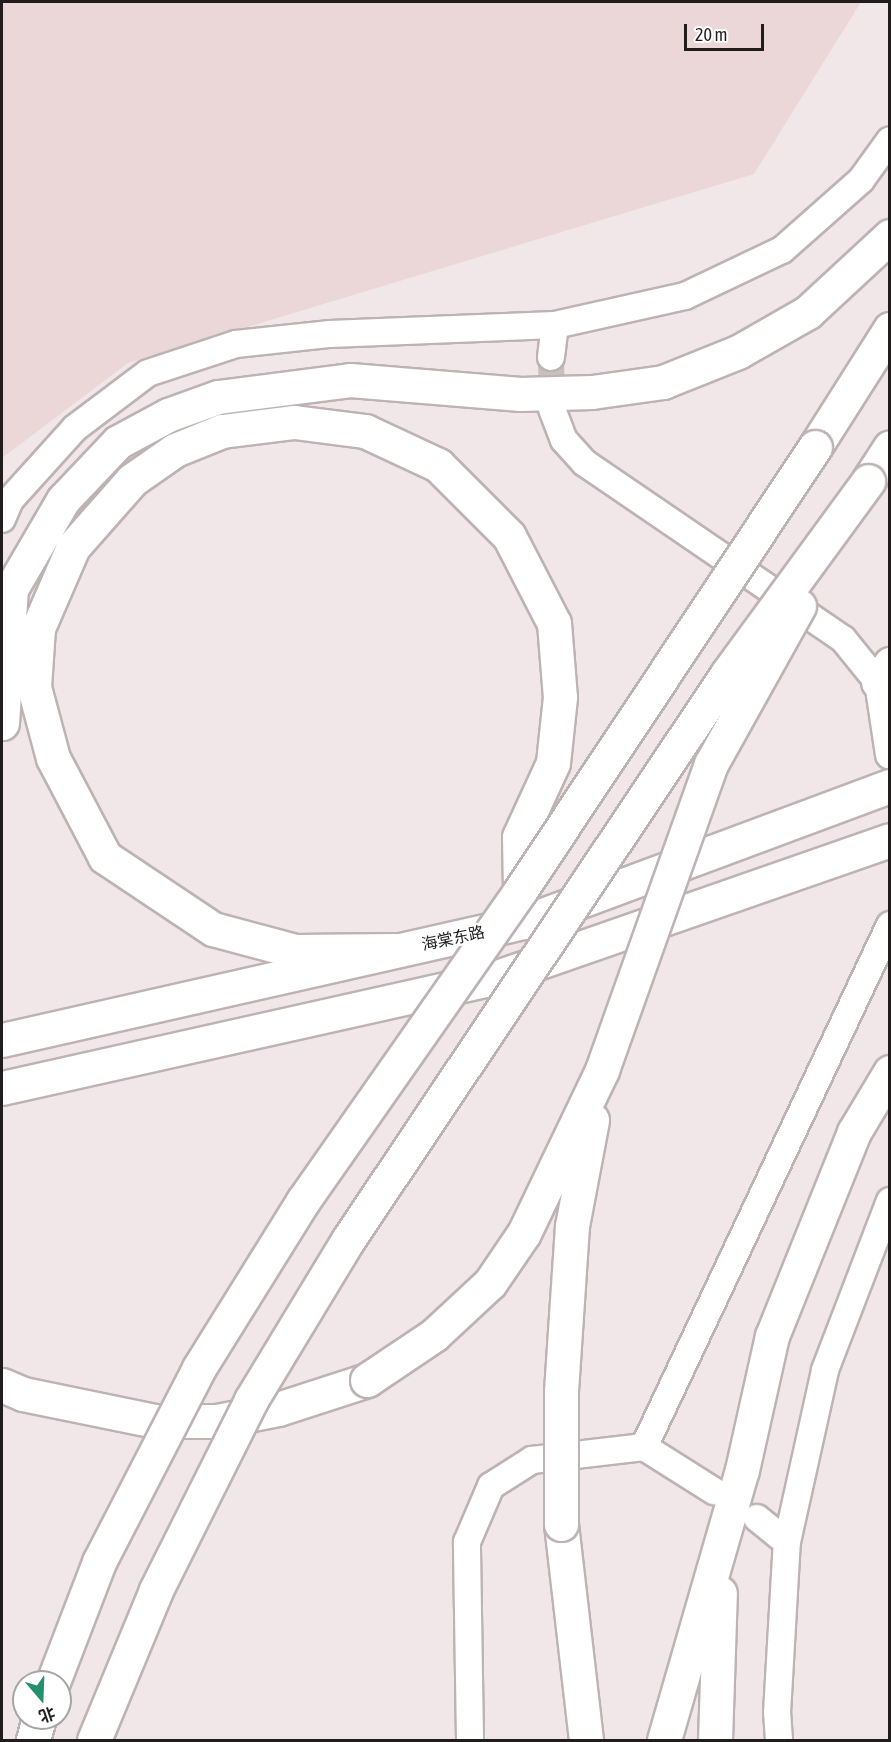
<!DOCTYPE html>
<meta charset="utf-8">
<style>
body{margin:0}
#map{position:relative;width:891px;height:1742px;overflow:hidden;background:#f2e7e8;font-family:"Asap Condensed","Noto Sans SC",sans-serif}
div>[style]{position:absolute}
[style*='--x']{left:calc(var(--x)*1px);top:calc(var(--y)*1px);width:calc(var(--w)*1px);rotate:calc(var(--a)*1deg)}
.built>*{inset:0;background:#ebd7d8}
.street-tunnel>*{height:26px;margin-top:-13px;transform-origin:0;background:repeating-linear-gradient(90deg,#c8bfbf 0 26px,transparent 0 39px)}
.roads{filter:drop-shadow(2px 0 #beb3b3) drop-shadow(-2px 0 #beb3b3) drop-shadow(0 2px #beb3b3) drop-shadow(0 -2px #beb3b3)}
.street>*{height:26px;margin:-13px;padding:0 13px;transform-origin:13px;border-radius:13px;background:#fff}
.secondary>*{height:33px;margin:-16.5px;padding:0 16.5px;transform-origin:16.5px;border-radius:16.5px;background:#fff}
.primary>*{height:33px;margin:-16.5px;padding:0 16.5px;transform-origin:16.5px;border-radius:16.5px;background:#fff}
.highway>*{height:33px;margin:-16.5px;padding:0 16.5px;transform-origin:16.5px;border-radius:16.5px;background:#fff}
.bridges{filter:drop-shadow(2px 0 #beb3b3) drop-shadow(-2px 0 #beb3b3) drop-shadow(0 2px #beb3b3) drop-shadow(0 -2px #beb3b3)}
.highway-bridge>*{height:33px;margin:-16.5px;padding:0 16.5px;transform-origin:16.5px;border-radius:16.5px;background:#fff}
span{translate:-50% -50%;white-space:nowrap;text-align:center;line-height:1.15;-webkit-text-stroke:4.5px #fff;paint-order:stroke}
.street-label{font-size:16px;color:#211d1d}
.frame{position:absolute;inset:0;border:3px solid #211d1d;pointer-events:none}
.north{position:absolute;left:12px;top:1670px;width:60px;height:60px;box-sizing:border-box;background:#fff;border:2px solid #a6a5a5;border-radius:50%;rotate:161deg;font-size:16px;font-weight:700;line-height:24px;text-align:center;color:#211d1d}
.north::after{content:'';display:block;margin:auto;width:21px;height:27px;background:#239070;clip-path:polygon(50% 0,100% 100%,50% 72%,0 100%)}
.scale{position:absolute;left:684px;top:24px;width:80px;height:27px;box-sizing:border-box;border:3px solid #211d1d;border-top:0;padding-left:8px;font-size:18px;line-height:21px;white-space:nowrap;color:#211d1d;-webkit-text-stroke:4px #fff;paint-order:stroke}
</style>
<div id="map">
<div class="built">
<i style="clip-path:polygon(2px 2px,861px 2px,754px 174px,128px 363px,2px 458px)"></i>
</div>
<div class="street-tunnel">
<i style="--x:551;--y:357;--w:52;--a:88.9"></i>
</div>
<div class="roads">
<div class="street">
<i style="--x:551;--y:357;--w:32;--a:-83"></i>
<i style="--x:552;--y:409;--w:33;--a:69"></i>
<i style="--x:564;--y:440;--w:31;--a:48"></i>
<i style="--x:585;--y:463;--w:312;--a:34.3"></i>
<i style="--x:843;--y:639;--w:55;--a:50.9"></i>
<i style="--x:878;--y:682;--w:74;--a:81.4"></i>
<i style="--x:2;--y:519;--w:21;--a:-67"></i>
<i style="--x:10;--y:500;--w:97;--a:-47.9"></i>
<i style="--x:75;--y:428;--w:91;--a:-37"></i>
<i style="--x:148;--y:373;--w:93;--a:-18.2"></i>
<i style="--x:236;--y:344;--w:95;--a:-6.1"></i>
<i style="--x:330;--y:334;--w:225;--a:-2.3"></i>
<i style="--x:555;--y:325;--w:133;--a:-12.6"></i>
<i style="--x:685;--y:296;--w:107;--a:-25.4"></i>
<i style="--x:782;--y:250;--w:106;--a:-41.5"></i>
<i style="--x:861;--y:180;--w:49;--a:-54.1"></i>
<i style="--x:644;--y:1447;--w:83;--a:32.2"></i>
<i style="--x:757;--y:1518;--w:38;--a:39"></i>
<i style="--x:470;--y:1740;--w:198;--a:-90.9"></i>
<i style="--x:467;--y:1542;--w:61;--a:-66.8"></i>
<i style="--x:491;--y:1486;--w:49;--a:-32.4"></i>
<i style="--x:532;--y:1460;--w:113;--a:-6.6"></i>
<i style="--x:644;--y:1447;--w:577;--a:-64.77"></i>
<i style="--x:779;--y:1740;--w:27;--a:-94"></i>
<i style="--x:777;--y:1713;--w:171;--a:-86.7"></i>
<i style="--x:787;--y:1542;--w:176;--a:-77.5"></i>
<i style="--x:825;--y:1370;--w:181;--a:-69"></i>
</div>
<div class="secondary">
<i style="--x:878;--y:682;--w:22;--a:-56"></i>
</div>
<div class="primary">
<i style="--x:2;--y:1040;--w:535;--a:-12.74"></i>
<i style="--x:524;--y:922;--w:390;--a:-20.4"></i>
<i style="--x:2;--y:1088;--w:504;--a:-12.6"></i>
<i style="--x:494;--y:978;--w:419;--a:-19.2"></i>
<i style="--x:561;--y:1524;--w:217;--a:83.4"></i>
<i style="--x:664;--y:1740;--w:281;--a:-73.9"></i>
<i style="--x:742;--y:1470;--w:137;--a:-77.4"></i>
<i style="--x:772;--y:1336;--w:220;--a:-68.1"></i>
<i style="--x:854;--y:1132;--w:70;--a:-59"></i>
<i style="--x:715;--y:1740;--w:147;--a:-88.1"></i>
</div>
<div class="highway">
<i style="--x:815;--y:447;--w:140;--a:-57.6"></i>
<i style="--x:868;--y:481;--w:40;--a:-57.1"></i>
<i style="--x:2;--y:723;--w:134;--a:-86.2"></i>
<i style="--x:11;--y:589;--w:103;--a:-59.7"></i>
<i style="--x:63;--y:500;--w:80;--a:-46.5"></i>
<i style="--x:118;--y:442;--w:57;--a:-28.4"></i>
<i style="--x:168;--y:415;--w:53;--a:-19.8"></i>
<i style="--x:218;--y:397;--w:133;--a:-7.3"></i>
<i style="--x:350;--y:380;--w:171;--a:4.7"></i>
<i style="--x:520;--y:394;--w:72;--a:-1.6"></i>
<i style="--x:592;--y:392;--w:72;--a:-8"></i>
<i style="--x:663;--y:382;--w:81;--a:-21.8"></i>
<i style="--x:738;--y:352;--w:81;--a:-29.7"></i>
<i style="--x:808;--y:312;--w:112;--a:-42.8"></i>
<i style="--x:394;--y:950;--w:99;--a:179.4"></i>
<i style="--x:295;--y:951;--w:85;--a:-165"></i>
<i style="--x:213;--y:929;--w:130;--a:-146.3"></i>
<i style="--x:105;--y:857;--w:112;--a:-117.7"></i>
<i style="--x:53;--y:758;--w:73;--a:-105"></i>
<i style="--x:34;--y:687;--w:59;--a:-86.1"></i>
<i style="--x:38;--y:628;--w:88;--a:-66.6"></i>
<i style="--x:73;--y:547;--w:89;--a:-48.6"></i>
<i style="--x:132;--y:480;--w:52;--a:-34.9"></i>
<i style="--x:175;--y:450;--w:51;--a:-22"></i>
<i style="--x:222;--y:431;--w:73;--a:-7.1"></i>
<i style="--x:294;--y:422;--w:72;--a:7.2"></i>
<i style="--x:365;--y:431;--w:81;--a:25"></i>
<i style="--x:438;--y:465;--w:100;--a:45"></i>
<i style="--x:509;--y:536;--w:98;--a:62.7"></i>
<i style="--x:554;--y:623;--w:74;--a:85.4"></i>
<i style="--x:560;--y:697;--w:66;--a:96.1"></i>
<i style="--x:553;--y:763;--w:81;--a:114.7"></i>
<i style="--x:519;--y:837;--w:54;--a:88.9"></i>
<i style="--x:2;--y:1385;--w:23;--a:23"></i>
<i style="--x:23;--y:1394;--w:134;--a:11.6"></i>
<i style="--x:154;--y:1421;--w:63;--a:0"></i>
<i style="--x:217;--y:1421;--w:62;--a:-11.1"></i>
<i style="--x:278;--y:1409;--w:94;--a:-18"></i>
<i style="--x:33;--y:1740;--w:23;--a:-75"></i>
</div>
</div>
<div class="bridges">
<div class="highway-bridge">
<i style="--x:367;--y:1380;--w:81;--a:-33.9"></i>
<i style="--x:434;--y:1335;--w:76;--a:-42.9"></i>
<i style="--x:490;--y:1283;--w:60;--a:-55.8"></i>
<i style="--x:524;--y:1233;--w:181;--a:-64.4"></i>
<i style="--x:602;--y:1070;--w:325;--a:-70.4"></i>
<i style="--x:711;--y:764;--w:181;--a:-60.9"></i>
<i style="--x:561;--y:1524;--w:133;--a:-90"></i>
<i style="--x:561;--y:1391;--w:165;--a:-86.2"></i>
<i style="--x:572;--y:1226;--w:108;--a:-79.3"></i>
<i style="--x:53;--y:1682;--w:129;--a:-69"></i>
<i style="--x:99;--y:1562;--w:218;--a:-62.7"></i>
<i style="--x:199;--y:1368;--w:197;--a:-58.1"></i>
<i style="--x:303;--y:1201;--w:378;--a:-55"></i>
<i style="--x:520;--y:891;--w:533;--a:-56.4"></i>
<i style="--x:94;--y:1740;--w:162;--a:-67.5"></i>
<i style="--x:156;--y:1590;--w:212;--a:-63.4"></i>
<i style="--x:251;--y:1400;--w:187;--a:-58.8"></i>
<i style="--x:348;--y:1240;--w:681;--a:-56.19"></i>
<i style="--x:727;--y:674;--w:239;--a:-53.8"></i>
</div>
</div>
<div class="street-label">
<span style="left:453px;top:938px;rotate:-12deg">海棠东路</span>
</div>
<div class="frame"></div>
<div class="north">北</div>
<div class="scale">20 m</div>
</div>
